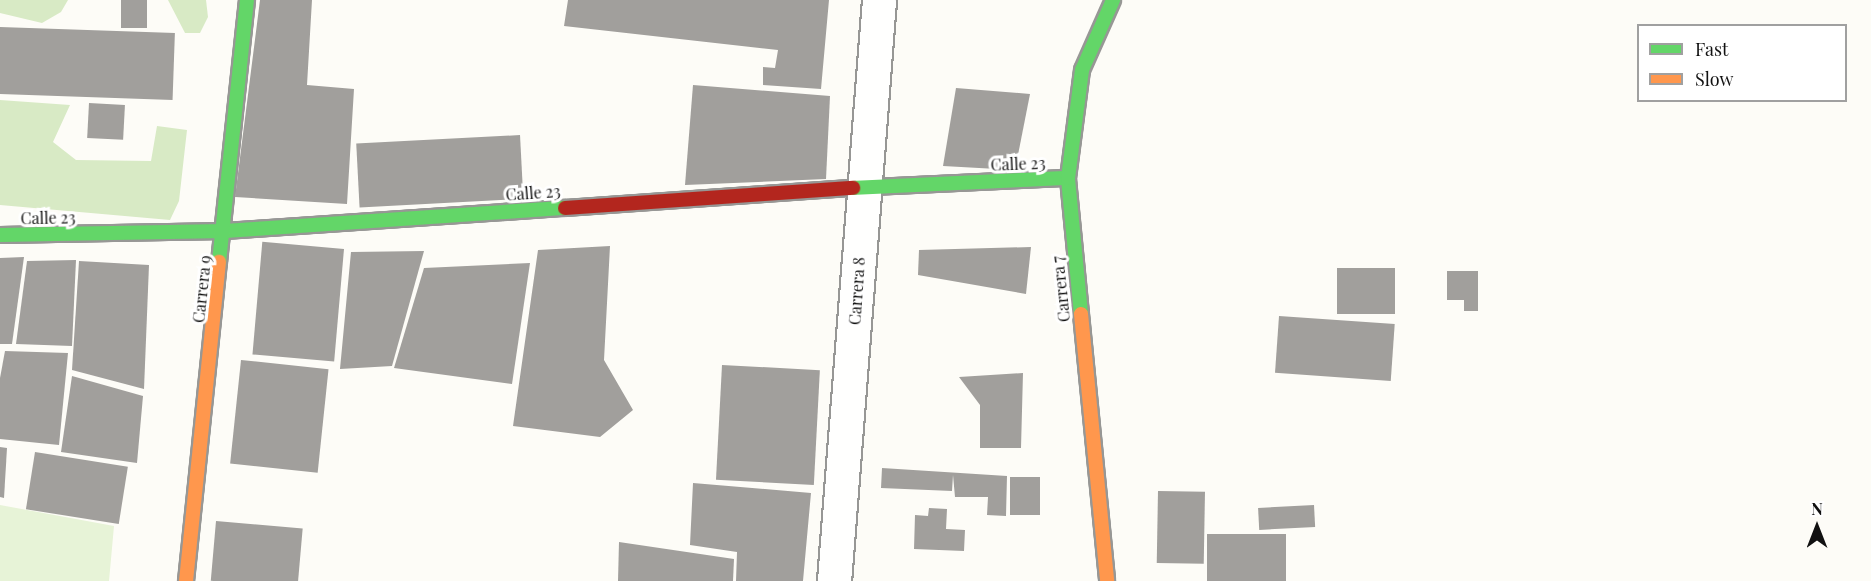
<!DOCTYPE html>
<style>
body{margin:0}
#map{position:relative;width:1871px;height:581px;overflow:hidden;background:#fdfcf7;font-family:"Playfair Display",serif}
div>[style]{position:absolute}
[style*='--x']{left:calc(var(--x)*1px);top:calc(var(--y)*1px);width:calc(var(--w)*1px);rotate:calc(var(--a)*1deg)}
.green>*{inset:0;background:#e7f3d7}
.forest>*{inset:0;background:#d8eac5}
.building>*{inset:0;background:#a19f9c;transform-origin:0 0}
.roads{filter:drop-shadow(2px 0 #979795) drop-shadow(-2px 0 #979795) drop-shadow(0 2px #979795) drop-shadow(0 -2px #979795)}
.street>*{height:33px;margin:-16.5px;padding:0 16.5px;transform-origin:16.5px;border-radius:16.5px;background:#fffffe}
.fast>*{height:14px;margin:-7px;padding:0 7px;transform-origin:7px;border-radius:7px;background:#63d668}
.slow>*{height:14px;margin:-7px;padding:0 7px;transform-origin:7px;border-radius:7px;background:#ff974d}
.jam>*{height:14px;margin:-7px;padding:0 7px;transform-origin:7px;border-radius:7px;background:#b3261e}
span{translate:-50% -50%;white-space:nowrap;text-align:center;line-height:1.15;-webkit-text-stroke:6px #fff;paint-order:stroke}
.street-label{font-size:16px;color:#111}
.legend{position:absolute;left:1637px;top:24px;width:210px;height:78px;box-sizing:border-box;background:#fff;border:2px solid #a0a0a0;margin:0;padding:8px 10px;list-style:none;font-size:18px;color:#111}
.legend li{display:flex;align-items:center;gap:12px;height:30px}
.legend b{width:30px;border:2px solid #a0a0a0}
.north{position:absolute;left:1787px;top:497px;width:60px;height:60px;-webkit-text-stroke:4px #fff;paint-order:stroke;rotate:0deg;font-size:16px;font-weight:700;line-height:24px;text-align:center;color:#111}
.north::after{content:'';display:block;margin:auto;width:21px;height:27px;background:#111;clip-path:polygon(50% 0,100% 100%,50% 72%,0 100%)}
</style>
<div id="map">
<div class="green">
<i style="clip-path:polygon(0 505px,114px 526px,109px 581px,0 581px)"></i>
</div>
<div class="forest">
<i style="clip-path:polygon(0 0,68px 0,61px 12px,42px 23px,0 13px)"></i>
<i style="clip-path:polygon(168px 0,206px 0,208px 17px,200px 33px,185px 33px)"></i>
<i style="clip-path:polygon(0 100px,70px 105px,53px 142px,76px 160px,151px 161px,157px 126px,187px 130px,179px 201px,170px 220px,0 205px)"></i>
</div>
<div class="building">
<i style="left:121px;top:0;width:26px;height:28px"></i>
<i style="clip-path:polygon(260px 0,312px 0,307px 85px,354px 89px,347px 204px,235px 197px)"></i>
<i style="clip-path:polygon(568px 0,829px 0,821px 89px,763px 85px,763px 67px,775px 68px,778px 50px,564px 26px)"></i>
<i style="left:0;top:27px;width:175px;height:67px;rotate:2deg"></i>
<i style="clip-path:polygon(693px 85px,830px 96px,826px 179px,685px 185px)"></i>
<i style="clip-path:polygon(956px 88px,1030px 94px,1015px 170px,943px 166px)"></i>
<i style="left:89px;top:103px;width:36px;height:35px;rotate:3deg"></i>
<i style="left:520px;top:135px;width:64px;height:164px;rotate:87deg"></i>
<i style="clip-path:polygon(610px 246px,604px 360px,633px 410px,600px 437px,513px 426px,538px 250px)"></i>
<i style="clip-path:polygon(1031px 247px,1026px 294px,918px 275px,919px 250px)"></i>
<i style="left:344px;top:249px;width:113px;height:82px;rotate:95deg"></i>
<i style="clip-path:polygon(424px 251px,392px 366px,340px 369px,351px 252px)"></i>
<i style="clip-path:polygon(24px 257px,12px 344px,0 344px,0 258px)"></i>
<i style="clip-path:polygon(76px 260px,72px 346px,16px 344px,27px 261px)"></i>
<i style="clip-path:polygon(79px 261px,149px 265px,144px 389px,72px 370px)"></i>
<i style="clip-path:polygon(530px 263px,512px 384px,394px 368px,424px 268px)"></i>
<i style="left:1337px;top:268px;width:58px;height:46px"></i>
<i style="clip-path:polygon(1447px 271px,1478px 271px,1478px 311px,1464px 311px,1464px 300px,1447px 300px)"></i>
<i style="left:1279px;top:316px;width:116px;height:57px;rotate:4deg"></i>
<i style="clip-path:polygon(5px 351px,68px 353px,59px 445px,0 439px,0 378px)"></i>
<i style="left:241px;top:360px;width:88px;height:104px;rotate:6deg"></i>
<i style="left:722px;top:365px;width:98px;height:115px;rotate:3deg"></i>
<i style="clip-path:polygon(1023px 373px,1021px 448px,980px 448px,980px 405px,959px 377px)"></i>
<i style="clip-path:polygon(72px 376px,143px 396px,137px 463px,61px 452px)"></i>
<i style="clip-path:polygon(0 447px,7px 448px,4px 498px,0 497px)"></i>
<i style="left:35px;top:452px;width:94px;height:58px;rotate:9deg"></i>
<i style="clip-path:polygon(882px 468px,1007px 476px,1006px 516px,987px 515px,988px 497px,955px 497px,953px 475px,952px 491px,881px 488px)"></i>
<i style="left:1010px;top:477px;width:30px;height:38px"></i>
<i style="clip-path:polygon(693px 483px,811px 493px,803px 581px,736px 581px,737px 552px,690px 545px)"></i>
<i style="left:1158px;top:491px;width:47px;height:72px;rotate:1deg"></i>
<i style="left:1314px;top:505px;width:22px;height:56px;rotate:87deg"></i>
<i style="clip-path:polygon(929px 508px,947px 509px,946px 529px,965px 530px,964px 551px,914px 549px,915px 515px,928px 516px)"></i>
<i style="left:216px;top:521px;width:87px;height:60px;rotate:5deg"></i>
<i style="left:1207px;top:534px;width:79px;height:47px"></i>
<i style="clip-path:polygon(619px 542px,734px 559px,733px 581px,618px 581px)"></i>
</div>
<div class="roads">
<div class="street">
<i style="--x:834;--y:581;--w:583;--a:-85.57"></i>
</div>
<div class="fast">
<i style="--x:853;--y:188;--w:215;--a:-2.7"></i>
<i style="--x:0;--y:235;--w:225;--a:-1"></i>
<i style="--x:225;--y:231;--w:341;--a:-3.9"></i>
<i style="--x:219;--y:262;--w:263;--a:-83.9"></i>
<i style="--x:1081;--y:314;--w:137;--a:-95.5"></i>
<i style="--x:1068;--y:178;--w:109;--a:-82.6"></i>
<i style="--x:1082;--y:70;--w:77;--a:-66.1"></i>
</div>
<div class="slow">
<i style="--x:1081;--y:314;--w:268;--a:84.4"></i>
<i style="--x:186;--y:581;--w:321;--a:-84.1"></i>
</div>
<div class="jam">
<i style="--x:565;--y:208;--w:289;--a:-4"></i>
</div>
</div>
<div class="street-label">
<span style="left:1018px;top:164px;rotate:-2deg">Calle 23</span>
<span style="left:533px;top:193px;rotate:-4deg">Calle 23</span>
<span style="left:48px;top:218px;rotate:-1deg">Calle 23</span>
<span style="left:202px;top:289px;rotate:-84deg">Carrera 9</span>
<span style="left:1061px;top:289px;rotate:-96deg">Carrera 7</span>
<span style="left:857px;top:291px;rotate:-86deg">Carrera 8</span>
</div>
<ul class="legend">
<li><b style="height:8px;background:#63d668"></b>Fast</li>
<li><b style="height:8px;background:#ff974d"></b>Slow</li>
</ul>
<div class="north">N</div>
</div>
